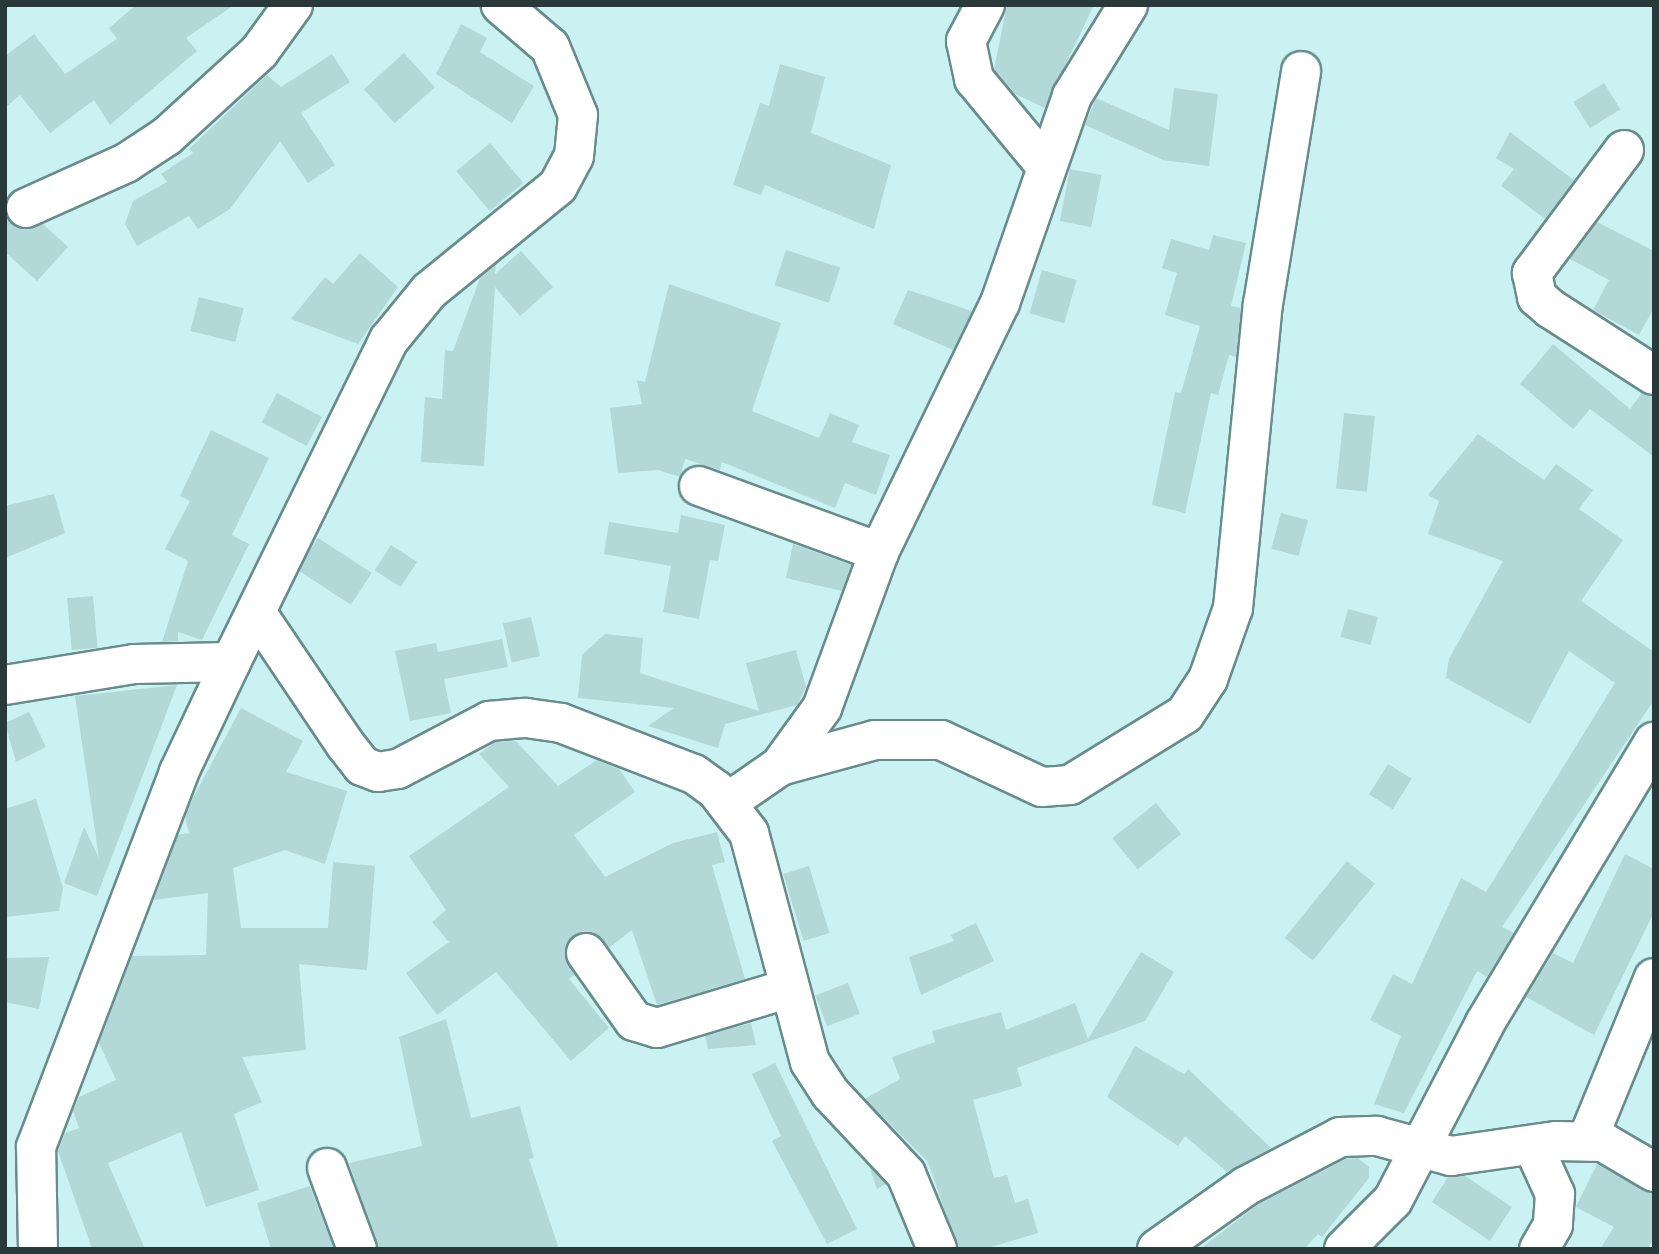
<!DOCTYPE html>
<html>
<head>
<meta charset="utf-8">
<style>
  body { margin:0 }
  #map { position:relative; width:1659px; height:1254px; overflow:hidden; background:#cbf2f2; font-family:"PT Sans",sans-serif }
  div>[style] { position:absolute }
  .building>* { inset:0; background:#b2d8d8; transform-origin:0 0 }
  .roads { filter:drop-shadow(2px 0 #688c8c) drop-shadow(-2px 0 #688c8c) drop-shadow(0 2px #688c8c) drop-shadow(0 -2px #688c8c) }
  .minor>* { height:38px; margin:-19px; padding:0 19px; transform-origin:19px; border-radius:19px; background:#fff }
  span { translate:-50% -50%; white-space:nowrap; text-align:center; line-height:1.15; -webkit-text-stroke:7px #dffefd; paint-order:stroke }
  .frame { position:absolute; inset:0; border:7px solid #293939; pointer-events:none }
</style>
</head>
<body>
<div id="map">
  <div class="building">
    <div style="clip-path:polygon(136px 5px,234px 5px,186px 38px,197px 51px,110px 125px,94px 100px,50px 133px,20px 95px,5px 108px,5px 56px,34px 34px,65px 74px,117px 39px,109px 28px)"></div>
    <div style="clip-path:polygon(1007px 5px,1094px 5px,1045px 108px,1015px 94px,994px 69px)"></div>
    <div style="clip-path:polygon(461px 24px,487px 38px,480px 52px,534px 86px,512px 123px,436px 74px)"></div>
    <div style="left:404px;top:53px;width:46px;height:54px;rotate:48deg"></div>
    <div style="clip-path:polygon(332px 54px,350px 82px,301px 113px,335px 165px,308px 183px,280px 141px,230px 209px,198px 229px,189px 216px,137px 246px,125px 224px,133px 201px,167px 182px,161px 174px,193px 153px,189px 149px,267px 75px,281px 87px)"></div>
    <div style="clip-path:polygon(780px 64px,825px 77px,811px 133px,891px 165px,874px 229px,765px 185px,761px 195px,733px 185px,760px 103px,769px 106px)"></div>
    <div style="left:1604px;top:83px;width:31px;height:36px;rotate:58deg"></div>
    <div style="clip-path:polygon(1174px 88px,1218px 94px,1209px 166px,1163px 160px,1085px 125px,1096px 98px,1169px 130px)"></div>
    <div style="clip-path:polygon(1510px 132px,1574px 180px,1545px 219px,1501px 186px,1514px 169px,1496px 158px)"></div>
    <div style="left:490px;top:143px;width:52px;height:44px;rotate:50deg"></div>
    <div style="left:1070px;top:169px;width:32px;height:53px;rotate:11deg"></div>
    <div style="clip-path:polygon(5px 213px,23px 230px,43px 224px,68px 247px,37px 281px,5px 252px)"></div>
    <div style="clip-path:polygon(1597px 222px,1654px 251px,1654px 308px,1639px 335px,1593px 310px,1609px 280px,1570px 259px)"></div>
    <div style="clip-path:polygon(1213px 235px,1246px 243px,1231px 306px,1241px 308px,1236px 357px,1229px 355px,1218px 395px,1211px 393px,1185px 513px,1152px 505px,1175px 392px,1181px 393px,1200px 326px,1165px 315px,1177px 273px,1162px 268px,1171px 239px,1209px 250px)"></div>
    <div style="left:786px;top:250px;width:57px;height:37px;rotate:18deg"></div>
    <div style="clip-path:polygon(521px 251px,553px 287px,520px 316px,495px 287px,484px 466px,421px 462px,425px 397px,442px 399px,445px 350px,453px 351px,480px 278px,496px 265px,495px 274px)"></div>
    <div style="clip-path:polygon(360px 253px,398px 287px,358px 344px,291px 319px,325px 277px,333px 284px)"></div>
    <div style="left:1042px;top:270px;width:36px;height:45px;rotate:16deg"></div>
    <div style="clip-path:polygon(669px 284px,781px 323px,752px 411px,819px 438px,830px 413px,859px 425px,852px 442px,890px 455px,876px 495px,845px 483px,835px 508px,722px 462px,720px 470px,685px 459px,680px 477px,658px 470px,618px 473px,610px 408px,642px 404px,637px 380px,645px 382px)"></div>
    <div style="clip-path:polygon(908px 290px,972px 311px,953px 350px,893px 324px)"></div>
    <div style="left:199px;top:297px;width:46px;height:35px;rotate:14deg"></div>
    <div style="clip-path:polygon(1553px 344px,1630px 409px,1642px 393px,1654px 397px,1654px 457px,1590px 409px,1573px 429px,1520px 384px)"></div>
    <div style="left:277px;top:393px;width:51px;height:33px;rotate:28deg"></div>
    <div style="left:1344px;top:413px;width:31px;height:76px;rotate:6deg"></div>
    <div style="clip-path:polygon(211px 430px,269px 458px,232px 535px,249px 544px,202px 640px,178px 632px,178px 641px,162px 642px,188px 561px,165px 549px,190px 501px,180px 496px)"></div>
    <div style="clip-path:polygon(1478px 434px,1544px 480px,1556px 464px,1593px 490px,1579px 509px,1623px 540px,1581px 601px,1654px 652px,1654px 700px,1502px 927px,1514px 933px,1487px 977px,1477px 971px,1404px 1113px,1374px 1104px,1401px 1036px,1370px 1020px,1393px 974px,1412px 984px,1461px 878px,1486px 892px,1615px 683px,1569px 651px,1530px 724px,1446px 678px,1449px 659px,1503px 561px,1428px 534px,1439px 501px,1428px 495px)"></div>
    <div style="clip-path:polygon(54px 494px,65px 533px,5px 558px,5px 506px)"></div>
    <div style="left:1281px;top:513px;width:28px;height:37px;rotate:15deg"></div>
    <div style="clip-path:polygon(681px 515px,725px 525px,718px 561px,710px 560px,699px 619px,663px 612px,671px 566px,604px 554px,609px 522px,678px 533px)"></div>
    <div style="left:318px;top:538px;width:64px;height:38px;rotate:33deg"></div>
    <div style="clip-path:polygon(793px 544px,851px 565px,842px 591px,786px 578px)"></div>
    <div style="left:391px;top:545px;width:31px;height:30px;rotate:33deg"></div>
    <div style="left:93px;top:596px;width:52px;height:26px;rotate:85deg"></div>
    <div style="left:1348px;top:609px;width:31px;height:29px;rotate:15deg"></div>
    <div style="left:531px;top:617px;width:40px;height:29px;rotate:77deg"></div>
    <div style="clip-path:polygon(605px 634px,643px 638px,640px 673px,759px 711px,746px 663px,796px 650px,806px 687px,797px 705px,725px 724px,718px 748px,648px 726px,674px 708px,578px 698px,582px 655px)"></div>
    <div style="clip-path:polygon(502px 639px,508px 667px,444px 679px,451px 713px,410px 721px,395px 651px,436px 643px,438px 652px)"></div>
    <div style="clip-path:polygon(177px 685px,97px 896px,64px 883px,84px 827px,99px 858px,75px 696px)"></div>
    <div style="clip-path:polygon(241px 708px,303px 741px,286px 772px,347px 791px,325px 864px,285px 850px,233px 868px,241px 928px,328px 928px,333px 862px,375px 866px,367px 970px,299px 964px,306px 1050px,242px 1057px,262px 1102px,234px 1114px,259px 1190px,206px 1207px,181px 1132px,108px 1163px,145px 1249px,92px 1249px,58px 1151px,65px 1133px,79px 1128px,73px 1111px,79px 1097px,116px 1080px,99px 1043px,132px 956px,206px 955px,208px 893px,154px 900px,178px 835px,189px 833px,185px 817px,193px 798px)"></div>
    <div style="clip-path:polygon(29px 712px,46px 747px,16px 762px,5px 723px)"></div>
    <div style="clip-path:polygon(516px 741px,558px 786px,597px 760px,619px 769px,635px 792px,574px 835px,605px 877px,673px 843px,717px 832px,725px 862px,712px 865px,745px 979px,657px 1005px,632px 930px,609px 948px,583px 931px,566px 944px,574px 975px,569px 979px,609px 1028px,571px 1061px,496px 972px,437px 1015px,406px 973px,449px 942px,432px 922px,446px 910px,409px 856px,509px 787px,479px 754px,495px 742px)"></div>
    <div style="left:1388px;top:764px;width:28px;height:36px;rotate:32deg"></div>
    <div style="clip-path:polygon(36px 799px,63px 888px,59px 911px,5px 917px,5px 809px)"></div>
    <div style="left:1156px;top:803px;width:40px;height:56px;rotate:51deg"></div>
    <div style="clip-path:polygon(1625px 854px,1654px 869px,1654px 912px,1594px 1035px,1526px 997px,1553px 953px,1573px 963px)"></div>
    <div style="left:1347px;top:861px;width:36px;height:99px;rotate:39deg"></div>
    <div style="left:809px;top:866px;width:70px;height:27px;rotate:73deg"></div>
    <div style="clip-path:polygon(976px 923px,994px 961px,921px 995px,909px 957px,954px 941px,951px 935px)"></div>
    <div style="clip-path:polygon(1141px 952px,1174px 972px,1145px 1021px,1017px 1068px,1022px 1086px,973px 1100px,994px 1178px,1007px 1175px,1015px 1203px,1028px 1199px,1038px 1233px,984px 1249px,958px 1249px,928px 1162px,865px 1099px,900px 1079px,892px 1057px,935px 1042px,932px 1031px,1001px 1012px,1006px 1030px,1075px 1003px,1088px 1039px)"></div>
    <div style="clip-path:polygon(49px 957px,39px 1009px,5px 1002px,5px 958px)"></div>
    <div style="left:848px;top:983px;width:33px;height:35px;rotate:69deg"></div>
    <div style="clip-path:polygon(446px 1019px,471px 1118px,520px 1106px,534px 1158px,529px 1159px,559px 1249px,378px 1249px,349px 1163px,422px 1146px,399px 1037px)"></div>
    <div style="clip-path:polygon(751px 1023px,756px 1045px,708px 1049px,705px 1036px)"></div>
    <div style="clip-path:polygon(1135px 1046px,1184px 1074px,1188px 1069px,1271px 1148px,1227px 1172px,1185px 1136px,1178px 1146px,1107px 1097px)"></div>
    <div style="clip-path:polygon(775px 1063px,857px 1229px,827px 1244px,772px 1141px,781px 1136px,752px 1074px)"></div>
    <div style="clip-path:polygon(1358px 1158px,1369px 1167px,1369px 1178px,1322px 1237px,1318px 1234px,1304px 1249px,1200px 1249px,1257px 1205px,1346px 1159px)"></div>
    <div style="clip-path:polygon(1597px 1164px,1654px 1194px,1654px 1238px,1647px 1249px,1600px 1249px,1614px 1227px,1576px 1207px)"></div>
    <div style="clip-path:polygon(869px 1166px,886px 1184px,877px 1189px)"></div>
    <div style="clip-path:polygon(1465px 1176px,1512px 1207px,1490px 1241px,1432px 1202px,1448px 1177px)"></div>
    <div style="clip-path:polygon(310px 1186px,334px 1249px,271px 1249px,257px 1203px)"></div>
  </div>
  <div class="roads">
    <div class="minor">
      <div style="left:985px;top:5px;width:41px;rotate:117.8deg"></div>
      <div style="left:966px;top:41px;width:39px;rotate:78deg"></div>
      <div style="left:974px;top:79px;width:113px;rotate:50.4deg"></div>
      <div style="left:1624px;top:150px;width:154px;rotate:126.8deg"></div>
      <div style="left:1532px;top:273px;width:25px;rotate:78deg"></div>
      <div style="left:1537px;top:297px;width:18px;rotate:41deg"></div>
      <div style="left:1551px;top:309px;width:122px;rotate:32.7deg"></div>
      <div style="left:26px;top:208px;width:110px;rotate:-24.2deg"></div>
      <div style="left:126px;top:163px;width:49px;rotate:-33.4deg"></div>
      <div style="left:167px;top:136px;width:125px;rotate:-42.4deg"></div>
      <div style="left:259px;top:52px;width:58px;rotate:-54.1deg"></div>
      <div style="left:699px;top:486px;width:192px;rotate:20.1deg"></div>
      <div style="left:258px;top:615px;width:156px;rotate:56deg"></div>
      <div style="left:345px;top:744px;width:28px;rotate:52deg"></div>
      <div style="left:362px;top:766px;width:17px;rotate:21deg"></div>
      <div style="left:378px;top:772px;width:20px;rotate:-9deg"></div>
      <div style="left:398px;top:769px;width:103px;rotate:-27.8deg"></div>
      <div style="left:489px;top:721px;width:37px;rotate:-5deg"></div>
      <div style="left:526px;top:718px;width:35px;rotate:8deg"></div>
      <div style="left:561px;top:723px;width:142px;rotate:21deg"></div>
      <div style="left:694px;top:774px;width:27px;rotate:36deg"></div>
      <div style="left:716px;top:790px;width:54px;rotate:52.5deg"></div>
      <div style="left:749px;top:833px;width:237px;rotate:75.1deg"></div>
      <div style="left:810px;top:1062px;width:38px;rotate:57deg"></div>
      <div style="left:831px;top:1094px;width:110px;rotate:46.8deg"></div>
      <div style="left:906px;top:1174px;width:81px;rotate:67.5deg"></div>
      <div style="left:5px;top:685px;width:131px;rotate:-9.2deg"></div>
      <div style="left:134px;top:664px;width:97px;rotate:-1.2deg"></div>
      <div style="left:780px;top:766px;width:98px;rotate:-15.3deg"></div>
      <div style="left:875px;top:740px;width:66px"></div>
      <div style="left:941px;top:740px;width:111px;rotate:25deg"></div>
      <div style="left:1042px;top:787px;width:28px;rotate:-4deg"></div>
      <div style="left:1070px;top:785px;width:135px;rotate:-31.7deg"></div>
      <div style="left:1185px;top:714px;width:42px;rotate:-56.7deg"></div>
      <div style="left:1208px;top:679px;width:75px;rotate:-70.6deg"></div>
      <div style="left:1233px;top:608px;width:305px;rotate:-84.4deg"></div>
      <div style="left:1263px;top:304px;width:236px;rotate:-80.7deg"></div>
      <div style="left:728px;top:802px;width:63px;rotate:-34.7deg"></div>
      <div style="left:780px;top:766px;width:72px;rotate:-54.1deg"></div>
      <div style="left:822px;top:708px;width:166px;rotate:-69.9deg"></div>
      <div style="left:879px;top:552px;width:277px;rotate:-64.1deg"></div>
      <div style="left:1000px;top:303px;width:219px;rotate:-70.8deg"></div>
      <div style="left:1072px;top:96px;width:107px;rotate:-58.4deg"></div>
      <div style="left:586px;top:953px;width:83px;rotate:54.8deg"></div>
      <div style="left:634px;top:1021px;width:24px;rotate:17deg"></div>
      <div style="left:657px;top:1028px;width:136px;rotate:-16.7deg"></div>
      <div style="left:1587px;top:1141px;width:176px;rotate:-67.7deg"></div>
      <div style="left:1534px;top:1148px;width:51px;rotate:65.5deg"></div>
      <div style="left:1555px;top:1194px;width:31px;rotate:94deg"></div>
      <div style="left:1553px;top:1225px;width:28px;rotate:120deg"></div>
      <div style="left:327px;top:1168px;width:86px;rotate:69.7deg"></div>
      <div style="left:38px;top:1249px;width:102px;rotate:-91.1deg"></div>
      <div style="left:36px;top:1147px;width:401px;rotate:-69.1deg"></div>
      <div style="left:179px;top:772px;width:122px;rotate:-64.7deg"></div>
      <div style="left:231px;top:662px;width:359px;rotate:-63.9deg"></div>
      <div style="left:389px;top:340px;width:63px;rotate:-50.8deg"></div>
      <div style="left:429px;top:291px;width:166px;rotate:-39.1deg"></div>
      <div style="left:558px;top:186px;width:34px;rotate:-62deg"></div>
      <div style="left:574px;top:156px;width:41px;rotate:-84.4deg"></div>
      <div style="left:578px;top:115px;width:74px;rotate:-112.4deg"></div>
      <div style="left:550px;top:47px;width:65px;rotate:-139.4deg"></div>
      <div style="left:1157px;top:1249px;width:109px;rotate:-35.3deg"></div>
      <div style="left:1246px;top:1186px;width:106px;rotate:-27.5deg"></div>
      <div style="left:1340px;top:1137px;width:37px;rotate:-2deg"></div>
      <div style="left:1377px;top:1136px;width:77px;rotate:15.1deg"></div>
      <div style="left:1451px;top:1156px;width:107px;rotate:-8.1deg"></div>
      <div style="left:1557px;top:1141px;width:46px;rotate:1.2deg"></div>
      <div style="left:1603px;top:1142px;width:59px;rotate:30.5deg"></div>
      <div style="left:1344px;top:1249px;width:69px;rotate:-45deg"></div>
      <div style="left:1393px;top:1200px;width:199px;rotate:-62.5deg"></div>
      <div style="left:1485px;top:1023px;width:328px;rotate:-59deg"></div>
    </div>
  </div>
  <div class="frame"></div>
</div>
</body>
</html>
